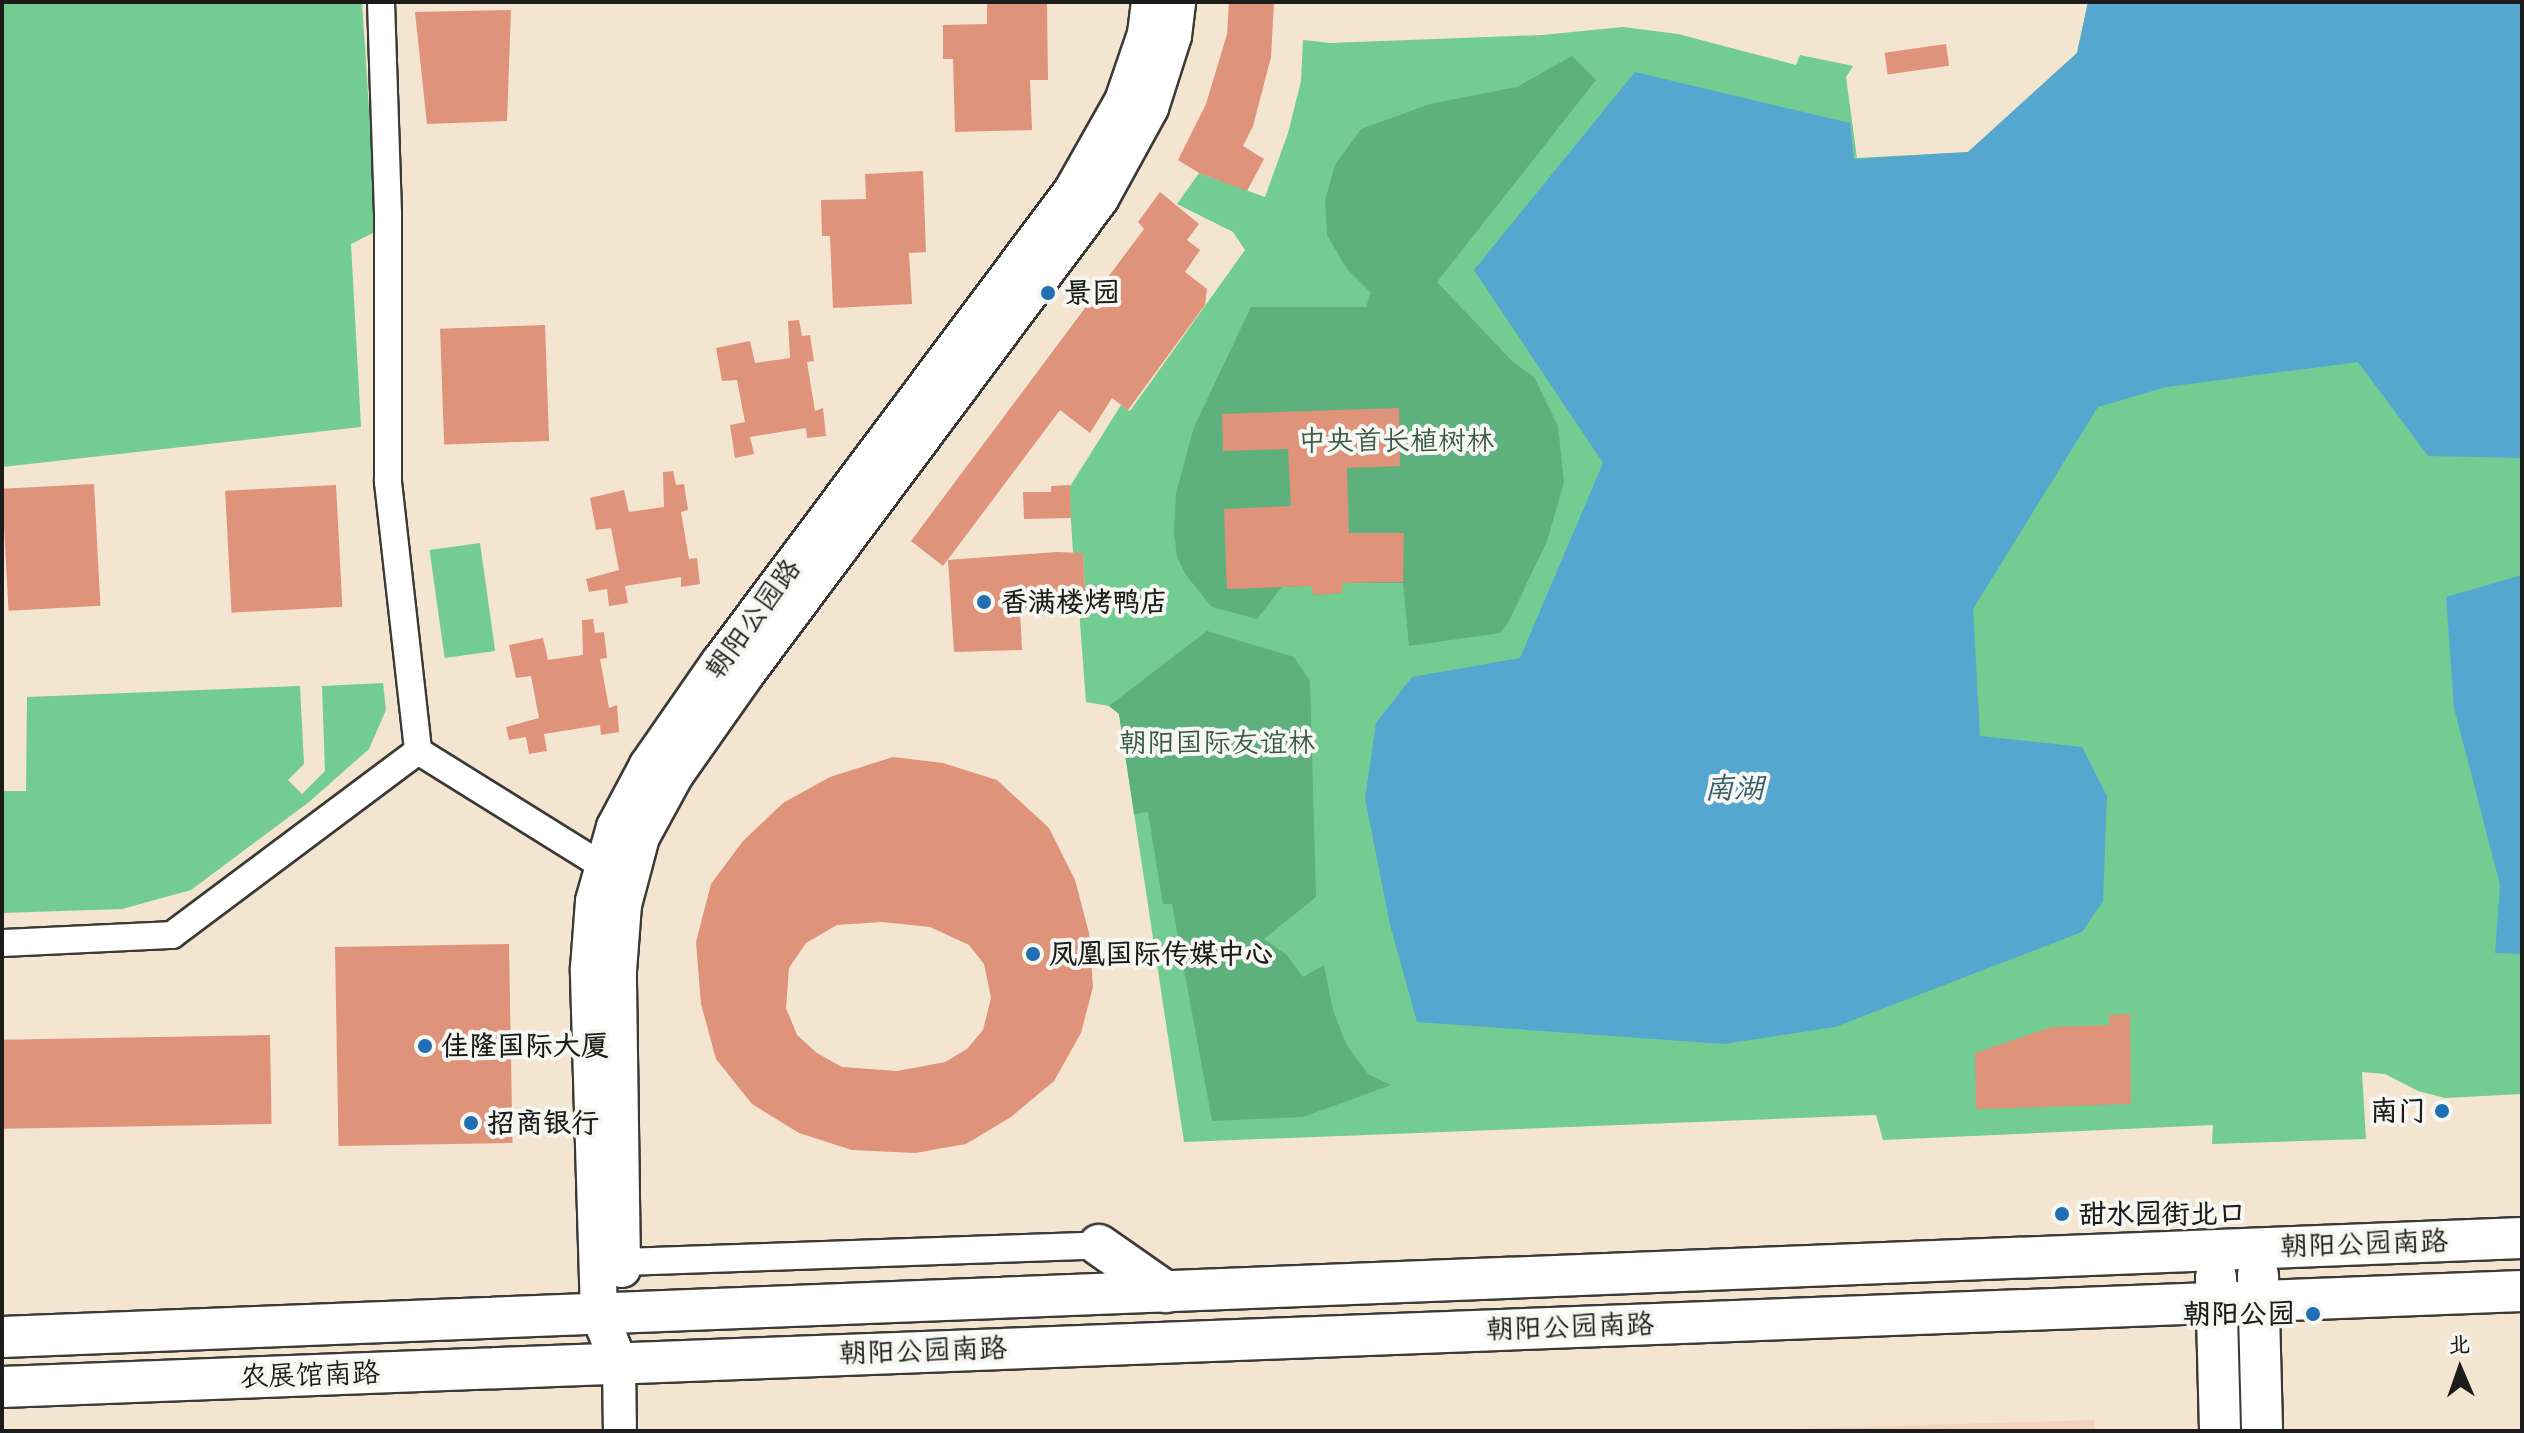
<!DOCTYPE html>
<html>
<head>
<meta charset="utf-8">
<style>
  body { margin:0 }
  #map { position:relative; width:2524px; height:1433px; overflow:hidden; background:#f4e5d0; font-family:Sriracha,"LXGW WenKai TC",sans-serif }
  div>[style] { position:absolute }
  .built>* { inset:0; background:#f4d3c1 }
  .green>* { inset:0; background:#73cc92; transform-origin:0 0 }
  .forest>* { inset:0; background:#5eb07c }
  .water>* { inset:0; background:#56a7d0 }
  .building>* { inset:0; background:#de937a; transform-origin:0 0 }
  .roads { filter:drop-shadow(2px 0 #3c3a37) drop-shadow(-2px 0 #3c3a37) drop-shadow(0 2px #3c3a37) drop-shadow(0 -2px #3c3a37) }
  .minor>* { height:26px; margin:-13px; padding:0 13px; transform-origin:13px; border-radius:13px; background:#fff }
  .tertiary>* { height:32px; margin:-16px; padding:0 16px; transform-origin:16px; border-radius:16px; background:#fff }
  .secondary>* { height:36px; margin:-18px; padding:0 18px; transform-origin:18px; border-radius:18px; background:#fff }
  .primary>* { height:40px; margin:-20px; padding:0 20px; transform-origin:20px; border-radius:20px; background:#fff }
  .dots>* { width:22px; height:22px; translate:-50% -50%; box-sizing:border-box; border:4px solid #f6f6f2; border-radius:50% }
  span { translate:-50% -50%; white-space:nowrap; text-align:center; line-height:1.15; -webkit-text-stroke:8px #f6f6f2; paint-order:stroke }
  .poi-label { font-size:28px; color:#1c1c1c; font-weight:700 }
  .left { translate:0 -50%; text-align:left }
  .right { translate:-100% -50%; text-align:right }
  .park-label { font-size:28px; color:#3a5a45 }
  .street-label { font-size:28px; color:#1c1c1c }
  .water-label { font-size:30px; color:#365b6d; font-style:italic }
  .frame { position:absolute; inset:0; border:4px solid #1c1c1c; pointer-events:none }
  .north { position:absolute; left:2420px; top:1329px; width:80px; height:80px; -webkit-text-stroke:6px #f6f6f2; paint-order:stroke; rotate:358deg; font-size:22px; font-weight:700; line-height:32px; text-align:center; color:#1c1c1c }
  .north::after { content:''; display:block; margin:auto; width:28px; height:36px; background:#1c1c1c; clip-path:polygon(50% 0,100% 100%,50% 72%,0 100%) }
</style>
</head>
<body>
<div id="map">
  <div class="built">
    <div style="clip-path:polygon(2095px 1420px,2094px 1431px,1793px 1431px,1793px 1429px)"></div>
  </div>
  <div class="green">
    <div style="clip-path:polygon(2px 2px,362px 2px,377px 231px,351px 244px,361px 427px,2px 467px)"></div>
    <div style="clip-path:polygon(2088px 2px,2522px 2px,2522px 1094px,2445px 1098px,2418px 1091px,2385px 1074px,2362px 1072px,2366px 1139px,2212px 1144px,2213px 1125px,1883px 1140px,1876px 1115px,1184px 1142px,1119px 714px,1109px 706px,1086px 702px,1079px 609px,1086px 609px,1083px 554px,1073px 553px,1069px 488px,1121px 405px,1130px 411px,1245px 250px,1233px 232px,1177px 204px,1199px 173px,1265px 197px,1288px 133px,1301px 81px,1303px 40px,1330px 43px,1542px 35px,1623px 27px,1678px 34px,1796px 65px,1800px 55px,1853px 66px,1846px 77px,1857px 158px,1968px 152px,2077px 53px)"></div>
    <div style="left:480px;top:543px;width:109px;height:51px;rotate:82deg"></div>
    <div style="clip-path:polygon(383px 683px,386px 710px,369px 749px,309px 802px,191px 890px,122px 909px,2px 913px,2px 791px,26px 791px,27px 697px,300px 686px,304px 764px,288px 780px,302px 794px,325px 771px,322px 686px)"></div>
  </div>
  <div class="forest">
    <div style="clip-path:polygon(1572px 56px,1596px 80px,1437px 282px,1514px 363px,1534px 377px,1558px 426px,1564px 483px,1547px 541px,1508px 623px,1500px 633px,1409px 646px,1403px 583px,1348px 583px,1341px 572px,1342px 593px,1313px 595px,1312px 575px,1305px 576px,1305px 586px,1282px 587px,1257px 619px,1212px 607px,1186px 575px,1177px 557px,1174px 531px,1176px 493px,1194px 427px,1251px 307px,1366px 307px,1371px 293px,1347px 269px,1327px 235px,1325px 201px,1335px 165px,1361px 129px,1430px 104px,1517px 87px)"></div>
    <div style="clip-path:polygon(1207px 631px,1294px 657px,1310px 681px,1316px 897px,1264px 939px,1287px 955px,1303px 977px,1324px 965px,1333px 1010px,1346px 1044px,1368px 1074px,1391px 1085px,1303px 1117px,1212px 1121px,1172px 904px,1163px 904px,1148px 812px,1134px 814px,1119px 714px,1109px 706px)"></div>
  </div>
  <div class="water">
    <div style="clip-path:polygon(2088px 2px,2522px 2px,2522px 458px,2428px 456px,2358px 362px,2166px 387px,2098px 407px,1973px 609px,1980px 736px,2082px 747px,2107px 796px,2103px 901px,2082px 932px,1835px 1027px,1724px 1044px,1417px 1022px,1390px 925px,1365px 798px,1376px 723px,1412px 677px,1520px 658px,1603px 463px,1474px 270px,1635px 72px,1850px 123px,1854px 159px,1968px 152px,2077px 53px)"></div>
    <div style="clip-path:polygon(2522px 575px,2522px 954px,2495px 953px,2500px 885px,2454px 708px,2446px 597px)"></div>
  </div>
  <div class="building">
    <div style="clip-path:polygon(987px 2px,1047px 2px,1048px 80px,1030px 80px,1032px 130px,955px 132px,953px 59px,943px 59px,943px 25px,987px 24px)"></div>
    <div style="clip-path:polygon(1229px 2px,1274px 2px,1271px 57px,1253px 126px,1243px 146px,1264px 159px,1247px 191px,1199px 173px,1178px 160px,1206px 104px,1227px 34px)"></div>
    <div style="clip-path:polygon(511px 10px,507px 121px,427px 124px,415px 12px)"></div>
    <div style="left:1946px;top:44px;width:22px;height:62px;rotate:82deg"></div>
    <div style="clip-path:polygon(923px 171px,926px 252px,909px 253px,912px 304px,833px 308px,830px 236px,822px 236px,821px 200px,866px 199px,865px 174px)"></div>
    <div style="clip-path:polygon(1160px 192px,1199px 224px,1187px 240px,1200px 250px,1185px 272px,1207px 289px,1205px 305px,1128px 410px,1112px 398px,1090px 433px,1060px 410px,943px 566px,911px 541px,1144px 229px,1138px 222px)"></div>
    <div style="clip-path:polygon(799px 320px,802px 336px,810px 335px,814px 361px,807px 362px,815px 411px,823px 408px,826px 436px,807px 438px,806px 428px,750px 437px,754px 454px,735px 458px,730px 425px,745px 422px,737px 380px,722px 381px,716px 348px,750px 341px,755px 363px,790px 358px,788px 321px)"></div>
    <div style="left:545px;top:325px;width:116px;height:105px;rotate:88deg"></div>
    <div style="clip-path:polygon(1399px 408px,1400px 466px,1347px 468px,1349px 533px,1404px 533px,1403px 582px,1342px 583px,1342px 593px,1313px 595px,1312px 586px,1227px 589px,1224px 509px,1291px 506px,1288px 449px,1223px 451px,1222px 414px)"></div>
    <div style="clip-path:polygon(673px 471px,676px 485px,684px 484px,688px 510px,681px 512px,689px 559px,697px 558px,700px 584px,681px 587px,681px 577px,625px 586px,628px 603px,609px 606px,607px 589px,589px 592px,586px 579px,619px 570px,611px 528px,596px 530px,590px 498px,624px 490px,629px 512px,664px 507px,663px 472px)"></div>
    <div style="left:94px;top:484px;width:122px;height:92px;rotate:87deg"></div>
    <div style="left:336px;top:485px;width:122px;height:111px;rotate:87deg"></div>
    <div style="clip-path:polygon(1070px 485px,1071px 518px,1024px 519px,1023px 492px,1051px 492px,1051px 486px)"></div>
    <div style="clip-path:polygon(1057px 552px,1083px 553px,1086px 609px,1020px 611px,1022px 650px,954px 652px,948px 560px)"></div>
    <div style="clip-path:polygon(593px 619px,595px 633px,604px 632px,607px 658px,600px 659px,609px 708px,617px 705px,619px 732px,601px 735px,600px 725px,544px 734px,547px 751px,529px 754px,526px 737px,509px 740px,506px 727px,539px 718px,531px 676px,516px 678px,509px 645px,543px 638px,548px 660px,583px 655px,582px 620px)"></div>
    <div style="clip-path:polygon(evenodd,893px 757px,943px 763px,997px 780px,1049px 828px,1075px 880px,1089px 933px,1093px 987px,1081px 1033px,1054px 1081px,1011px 1117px,966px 1144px,915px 1153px,852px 1150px,799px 1133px,752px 1104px,716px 1059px,701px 1004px,696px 942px,711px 884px,743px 841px,783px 803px,830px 777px,893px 757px,882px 922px,930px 927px,969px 945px,984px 964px,991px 998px,983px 1030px,967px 1049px,945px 1062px,897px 1071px,842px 1067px,817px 1053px,797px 1035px,786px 1008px,789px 968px,806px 943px,837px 925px,882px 922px)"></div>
    <div style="left:509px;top:944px;width:199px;height:174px;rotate:89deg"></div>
    <div style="clip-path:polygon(2130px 1014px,2131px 1104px,1976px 1109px,1975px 1053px,2052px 1027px,2109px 1025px,2109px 1015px)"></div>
    <div style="left:270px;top:1035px;width:89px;height:268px;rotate:89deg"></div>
  </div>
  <div class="roads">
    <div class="minor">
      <div style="left:381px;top:2px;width:211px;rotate:88.1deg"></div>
      <div style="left:388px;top:213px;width:269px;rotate:90deg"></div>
      <div style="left:388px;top:482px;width:271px;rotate:83.6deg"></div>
      <div style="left:2px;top:943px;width:170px;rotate:-2.7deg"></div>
      <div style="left:172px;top:935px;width:307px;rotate:-36.8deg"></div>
      <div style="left:418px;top:751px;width:218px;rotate:31.9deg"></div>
      <div style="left:622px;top:1262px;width:477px;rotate:-2deg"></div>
    </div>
    <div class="tertiary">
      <div style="left:619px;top:1363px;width:68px;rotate:89.2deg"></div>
    </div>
    <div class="secondary">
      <div style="left:622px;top:1269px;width:298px;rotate:-90.8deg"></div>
      <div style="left:618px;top:971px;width:66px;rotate:-85.7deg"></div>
      <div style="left:623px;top:905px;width:70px;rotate:-75.2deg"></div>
      <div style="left:641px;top:837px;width:71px;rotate:-61.3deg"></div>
      <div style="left:675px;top:775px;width:123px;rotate:-54.9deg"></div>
      <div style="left:746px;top:674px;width:592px;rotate:-53.3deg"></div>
      <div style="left:1100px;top:199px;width:104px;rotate:-61.2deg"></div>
      <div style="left:1150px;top:108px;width:76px;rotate:-72.3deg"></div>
      <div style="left:1173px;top:36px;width:34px;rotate:-83deg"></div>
      <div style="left:619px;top:1363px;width:53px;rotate:-112.2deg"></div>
      <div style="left:599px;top:1314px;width:346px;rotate:-91.7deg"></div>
      <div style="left:589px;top:968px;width:67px;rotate:-85.7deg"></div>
      <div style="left:594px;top:901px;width:77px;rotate:-74.2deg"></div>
      <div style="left:615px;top:827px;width:70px;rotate:-62deg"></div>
      <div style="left:648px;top:765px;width:124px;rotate:-55.2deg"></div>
      <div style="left:719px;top:663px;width:589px;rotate:-53.21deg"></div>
      <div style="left:1072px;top:191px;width:103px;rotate:-60.5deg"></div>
      <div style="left:1123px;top:101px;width:71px;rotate:-71.1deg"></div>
      <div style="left:1146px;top:34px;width:32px;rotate:-83deg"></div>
    </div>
    <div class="primary">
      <div style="left:1099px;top:1245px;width:82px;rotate:35deg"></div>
      <div style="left:2258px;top:1275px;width:156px;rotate:88.5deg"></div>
      <div style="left:2216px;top:1277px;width:154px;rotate:88.5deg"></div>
      <div style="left:2px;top:1337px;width:2522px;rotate:-2.25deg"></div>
      <div style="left:2px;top:1387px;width:2522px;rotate:-2.18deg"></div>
    </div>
  </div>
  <div class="dots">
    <div style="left:1048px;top:293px;background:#1f6fb2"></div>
    <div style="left:984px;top:602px;background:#1f6fb2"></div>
    <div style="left:1033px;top:954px;background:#1f6fb2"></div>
    <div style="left:425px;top:1046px;background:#1f6fb2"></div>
    <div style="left:2442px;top:1111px;background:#1f6fb2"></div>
    <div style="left:471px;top:1123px;background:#1f6fb2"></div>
    <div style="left:2062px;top:1214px;background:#1f6fb2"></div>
    <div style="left:2313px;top:1314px;background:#1f6fb2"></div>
  </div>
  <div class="poi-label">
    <span class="left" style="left:1064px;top:293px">景园</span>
    <span class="left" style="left:1000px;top:602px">香满楼烤鸭店</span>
    <span class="left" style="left:1049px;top:954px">凤凰国际传媒中心</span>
    <span class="left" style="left:441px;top:1046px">佳隆国际大厦</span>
    <span class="right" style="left:2426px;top:1111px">南门</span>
    <span class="left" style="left:487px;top:1123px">招商银行</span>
    <span class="left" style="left:2078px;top:1214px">甜水园街北口</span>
    <span class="right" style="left:2295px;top:1314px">朝阳公园</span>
  </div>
  <div class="park-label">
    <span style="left:1396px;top:441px">中央首长植树林</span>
    <span style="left:1217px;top:743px">朝阳国际友谊林</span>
  </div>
  <div class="street-label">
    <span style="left:753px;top:619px;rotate:-54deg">朝阳公园路</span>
    <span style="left:2364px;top:1244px;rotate:-2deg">朝阳公园南路</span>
    <span style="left:1570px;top:1327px;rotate:-2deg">朝阳公园南路</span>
    <span style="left:923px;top:1351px;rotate:-2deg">朝阳公园南路</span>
    <span style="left:310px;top:1375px;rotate:-2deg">农展馆南路</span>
  </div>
  <div class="water-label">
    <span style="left:1734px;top:788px">南湖</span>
  </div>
  <div class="frame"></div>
  <div class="north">北</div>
</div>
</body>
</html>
